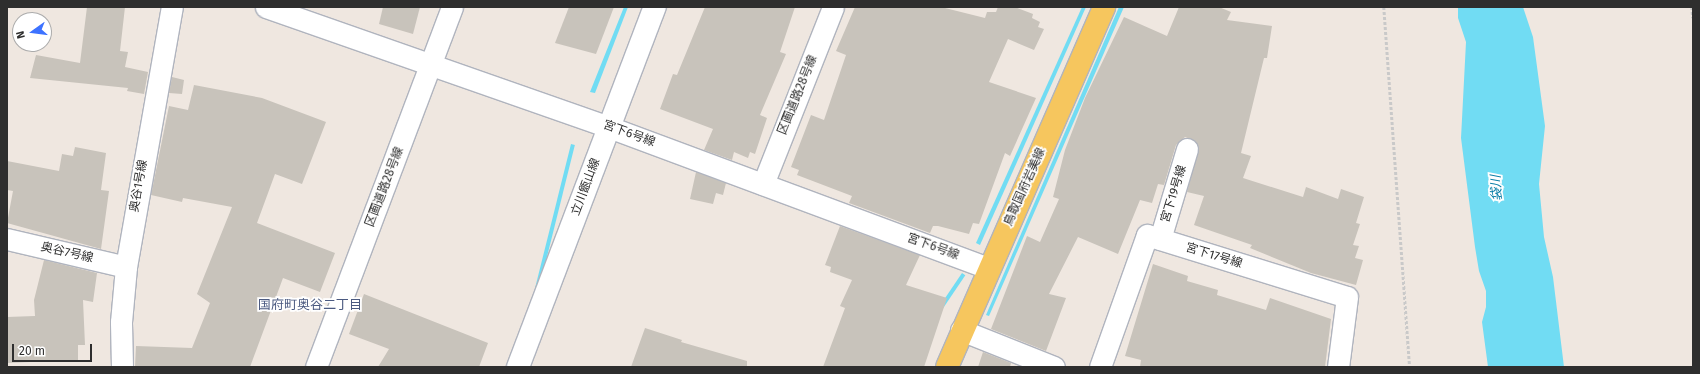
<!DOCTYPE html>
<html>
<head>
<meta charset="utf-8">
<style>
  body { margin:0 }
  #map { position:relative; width:1700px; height:374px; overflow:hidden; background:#efe7e0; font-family:"Fira Sans","Noto Sans JP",sans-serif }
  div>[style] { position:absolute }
  .water>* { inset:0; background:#71dcf3; transform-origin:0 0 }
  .building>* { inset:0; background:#c8c3bb }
  .path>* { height:2.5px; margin-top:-1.25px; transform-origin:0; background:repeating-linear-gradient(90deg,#c9c9c9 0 3px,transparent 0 5px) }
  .roads { filter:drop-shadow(1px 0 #b0b4be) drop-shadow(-1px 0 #b0b4be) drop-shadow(0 1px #b0b4be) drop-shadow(0 -1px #b0b4be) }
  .minor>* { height:21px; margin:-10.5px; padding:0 10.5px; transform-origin:10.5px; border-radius:10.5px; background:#fff }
  .tertiary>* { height:22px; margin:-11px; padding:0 11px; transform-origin:11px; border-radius:11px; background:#fff }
  .primary>* { height:22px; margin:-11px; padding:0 11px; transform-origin:11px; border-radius:11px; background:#f6c65e }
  span { translate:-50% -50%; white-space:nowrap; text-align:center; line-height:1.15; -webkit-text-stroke:3.5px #fff; paint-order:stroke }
  .street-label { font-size:12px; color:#2e2e2e }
  .water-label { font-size:13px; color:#097ea7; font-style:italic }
  .neighbourhood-label { font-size:13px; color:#4b5a81 }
  .frame { position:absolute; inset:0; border:8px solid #2e2e2e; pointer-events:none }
  .north { position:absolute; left:12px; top:12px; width:40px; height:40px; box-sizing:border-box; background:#fff; border:1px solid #ababab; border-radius:50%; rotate:256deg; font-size:11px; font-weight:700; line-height:16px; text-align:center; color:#2e2e2e }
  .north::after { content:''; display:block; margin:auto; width:14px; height:18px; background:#3d72ff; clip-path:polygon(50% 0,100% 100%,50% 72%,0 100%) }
  .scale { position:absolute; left:12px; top:344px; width:80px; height:18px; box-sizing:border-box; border:2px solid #2e2e2e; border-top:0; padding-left:5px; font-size:12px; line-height:14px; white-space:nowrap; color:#2e2e2e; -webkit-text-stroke:3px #fff; paint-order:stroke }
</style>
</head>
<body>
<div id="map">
  <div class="water">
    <div style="clip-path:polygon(624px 7px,628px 7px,595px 93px,590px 92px)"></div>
    <div style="clip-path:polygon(1082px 7px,1086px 7px,980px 245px,976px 243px)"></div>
    <div style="clip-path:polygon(1119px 7px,1124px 7px,989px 316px,986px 315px)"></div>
    <div style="clip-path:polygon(1458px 7px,1523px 7px,1533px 37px,1545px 126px,1539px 184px,1544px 237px,1553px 277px,1564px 367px,1488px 367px,1482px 322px,1486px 307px,1486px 291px,1479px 271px,1475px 247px,1461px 138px,1466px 42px,1458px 18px)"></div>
    <div style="left:571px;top:144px;width:4px;height:238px;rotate:14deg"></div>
    <div style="left:962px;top:273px;width:4px;height:101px;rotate:34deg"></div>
  </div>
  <div class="building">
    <div style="clip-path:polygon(87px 7px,125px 7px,120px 51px,128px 52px,125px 67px,148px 72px,144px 94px,127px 91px,128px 88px,30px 78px,36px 55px,80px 63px)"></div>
    <div style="clip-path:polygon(383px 7px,420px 7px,413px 34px,379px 24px)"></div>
    <div style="clip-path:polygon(569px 7px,614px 7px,596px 54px,555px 43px)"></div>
    <div style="clip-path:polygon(705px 7px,795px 7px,780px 52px,786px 54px,760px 115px,767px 118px,755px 154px,750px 152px,748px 158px,734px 152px,732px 160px,704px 150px,713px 129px,660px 109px,673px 74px,677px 75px)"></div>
    <div style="clip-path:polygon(855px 7px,941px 7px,985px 18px,987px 12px,996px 12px,998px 7px,1015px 7px,1033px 14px,1032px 18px,1040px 22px,1038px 27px,1044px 29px,1034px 50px,1008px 39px,989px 82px,1036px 98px,1010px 156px,1005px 153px,979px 224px,973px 223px,969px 234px,938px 226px,933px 226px,930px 233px,849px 203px,852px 196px,797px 175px,799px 170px,791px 167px,811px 115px,824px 120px,846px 55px,836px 51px)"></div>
    <div style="clip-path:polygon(1179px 7px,1219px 7px,1231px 12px,1227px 20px,1272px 26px,1267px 58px,1264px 58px,1241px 153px,1251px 156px,1243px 178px,1303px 197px,1306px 187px,1338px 199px,1341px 189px,1364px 197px,1356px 223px,1360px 224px,1353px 245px,1359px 246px,1355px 258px,1363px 260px,1356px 285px,1311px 273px,1250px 248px,1252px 245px,1194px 225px,1204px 196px,1187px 192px,1199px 147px,1195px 141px,1185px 137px,1176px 145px,1164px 185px,1158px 184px,1152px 203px,1140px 200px,1118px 254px,1078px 237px,1049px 294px,1066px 298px,1046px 351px,991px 329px,1027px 236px,1040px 242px,1059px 199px,1053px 197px,1065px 150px,1085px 98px,1124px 17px,1167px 36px)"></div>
    <div style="clip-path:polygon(172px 77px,184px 80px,182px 94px,169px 93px)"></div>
    <div style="clip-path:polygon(194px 85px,262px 98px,326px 122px,302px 184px,275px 174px,257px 223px,335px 253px,320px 292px,283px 278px,250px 367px,135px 367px,136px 346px,192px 348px,210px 303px,197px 294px,232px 207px,183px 198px,182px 202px,151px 195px,169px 106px,188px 110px)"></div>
    <div style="clip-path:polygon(75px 147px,106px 153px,101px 190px,109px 191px,101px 249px,7px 223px,13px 191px,7px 190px,7px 161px,59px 171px,62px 154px,73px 156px)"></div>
    <div style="clip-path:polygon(696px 172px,726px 183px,723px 195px,716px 193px,713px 204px,690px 199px)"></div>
    <div style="clip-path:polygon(840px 226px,920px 255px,906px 285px,947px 298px,924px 367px,823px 367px,845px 308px,840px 306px,852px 280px,830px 272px,831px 267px,825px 265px)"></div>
    <div style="clip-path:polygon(44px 260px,97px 273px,93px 302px,83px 300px,85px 345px,78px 345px,78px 360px,7px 363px,7px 317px,35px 316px,34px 300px)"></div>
    <div style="clip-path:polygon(1153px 264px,1188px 276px,1187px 281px,1218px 290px,1217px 295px,1266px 310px,1270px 298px,1331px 319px,1325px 367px,1140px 367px,1141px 360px,1125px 356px)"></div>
    <div style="clip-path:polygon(364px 294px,488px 343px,479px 367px,378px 367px,389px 349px,349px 334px)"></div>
    <div style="clip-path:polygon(645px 328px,682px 340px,681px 342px,747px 361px,747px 367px,631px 367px)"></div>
    <div style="clip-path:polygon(983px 352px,1011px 363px,1010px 367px,978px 367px)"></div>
  </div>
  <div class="path">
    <div style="left:1384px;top:7px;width:361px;rotate:85.9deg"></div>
    <div style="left:1692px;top:7px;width:11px;rotate:85deg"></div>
  </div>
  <div class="roads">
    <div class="minor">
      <div style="left:266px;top:7px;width:363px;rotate:19.3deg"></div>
      <div style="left:609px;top:127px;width:405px;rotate:20.4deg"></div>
      <div style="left:763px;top:184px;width:190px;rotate:-68.4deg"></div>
      <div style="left:7px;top:239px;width:122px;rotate:13.2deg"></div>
      <div style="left:1160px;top:239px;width:94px;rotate:-73.3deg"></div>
      <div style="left:961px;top:330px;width:100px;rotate:21.7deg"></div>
      <div style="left:122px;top:367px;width:45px;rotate:-91.3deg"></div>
      <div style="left:121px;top:322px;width:55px;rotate:-84.8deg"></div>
      <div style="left:126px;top:267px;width:264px;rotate:-80deg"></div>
      <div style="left:316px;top:367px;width:385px;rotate:-69.3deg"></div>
      <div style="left:1100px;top:367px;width:140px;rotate:-70.4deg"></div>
      <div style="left:1147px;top:235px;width:209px;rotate:17.2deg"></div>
      <div style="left:1347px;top:297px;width:71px;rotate:97.3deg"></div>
    </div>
    <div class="tertiary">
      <div style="left:518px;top:367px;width:385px;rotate:-69.2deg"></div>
    </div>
    <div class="primary">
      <div style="left:947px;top:367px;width:393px;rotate:-66.4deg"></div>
    </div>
  </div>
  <div class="street-label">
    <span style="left:798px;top:95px;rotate:-68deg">区画道路28号線</span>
    <span style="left:629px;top:134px;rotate:20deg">宮下6号線</span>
    <span style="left:139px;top:186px;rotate:-80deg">奥谷1号線</span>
    <span style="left:385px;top:187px;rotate:-69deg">区画道路28号線</span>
    <span style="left:586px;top:187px;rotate:-69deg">立川甑山線</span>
    <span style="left:1025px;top:187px;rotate:-66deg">鳥取国府岩美線</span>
    <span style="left:1174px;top:194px;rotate:-73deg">宮下19号線</span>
    <span style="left:933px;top:247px;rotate:20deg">宮下6号線</span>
    <span style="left:67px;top:253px;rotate:13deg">奥谷7号線</span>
    <span style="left:1214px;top:256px;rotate:17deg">宮下17号線</span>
  </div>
  <div class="water-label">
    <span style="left:1497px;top:188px;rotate:-93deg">袋川</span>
  </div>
  <div class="neighbourhood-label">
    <span style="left:310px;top:305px">国府町奥谷二丁目</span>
  </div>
  <div class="frame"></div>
  <div class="north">N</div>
  <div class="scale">20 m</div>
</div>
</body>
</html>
